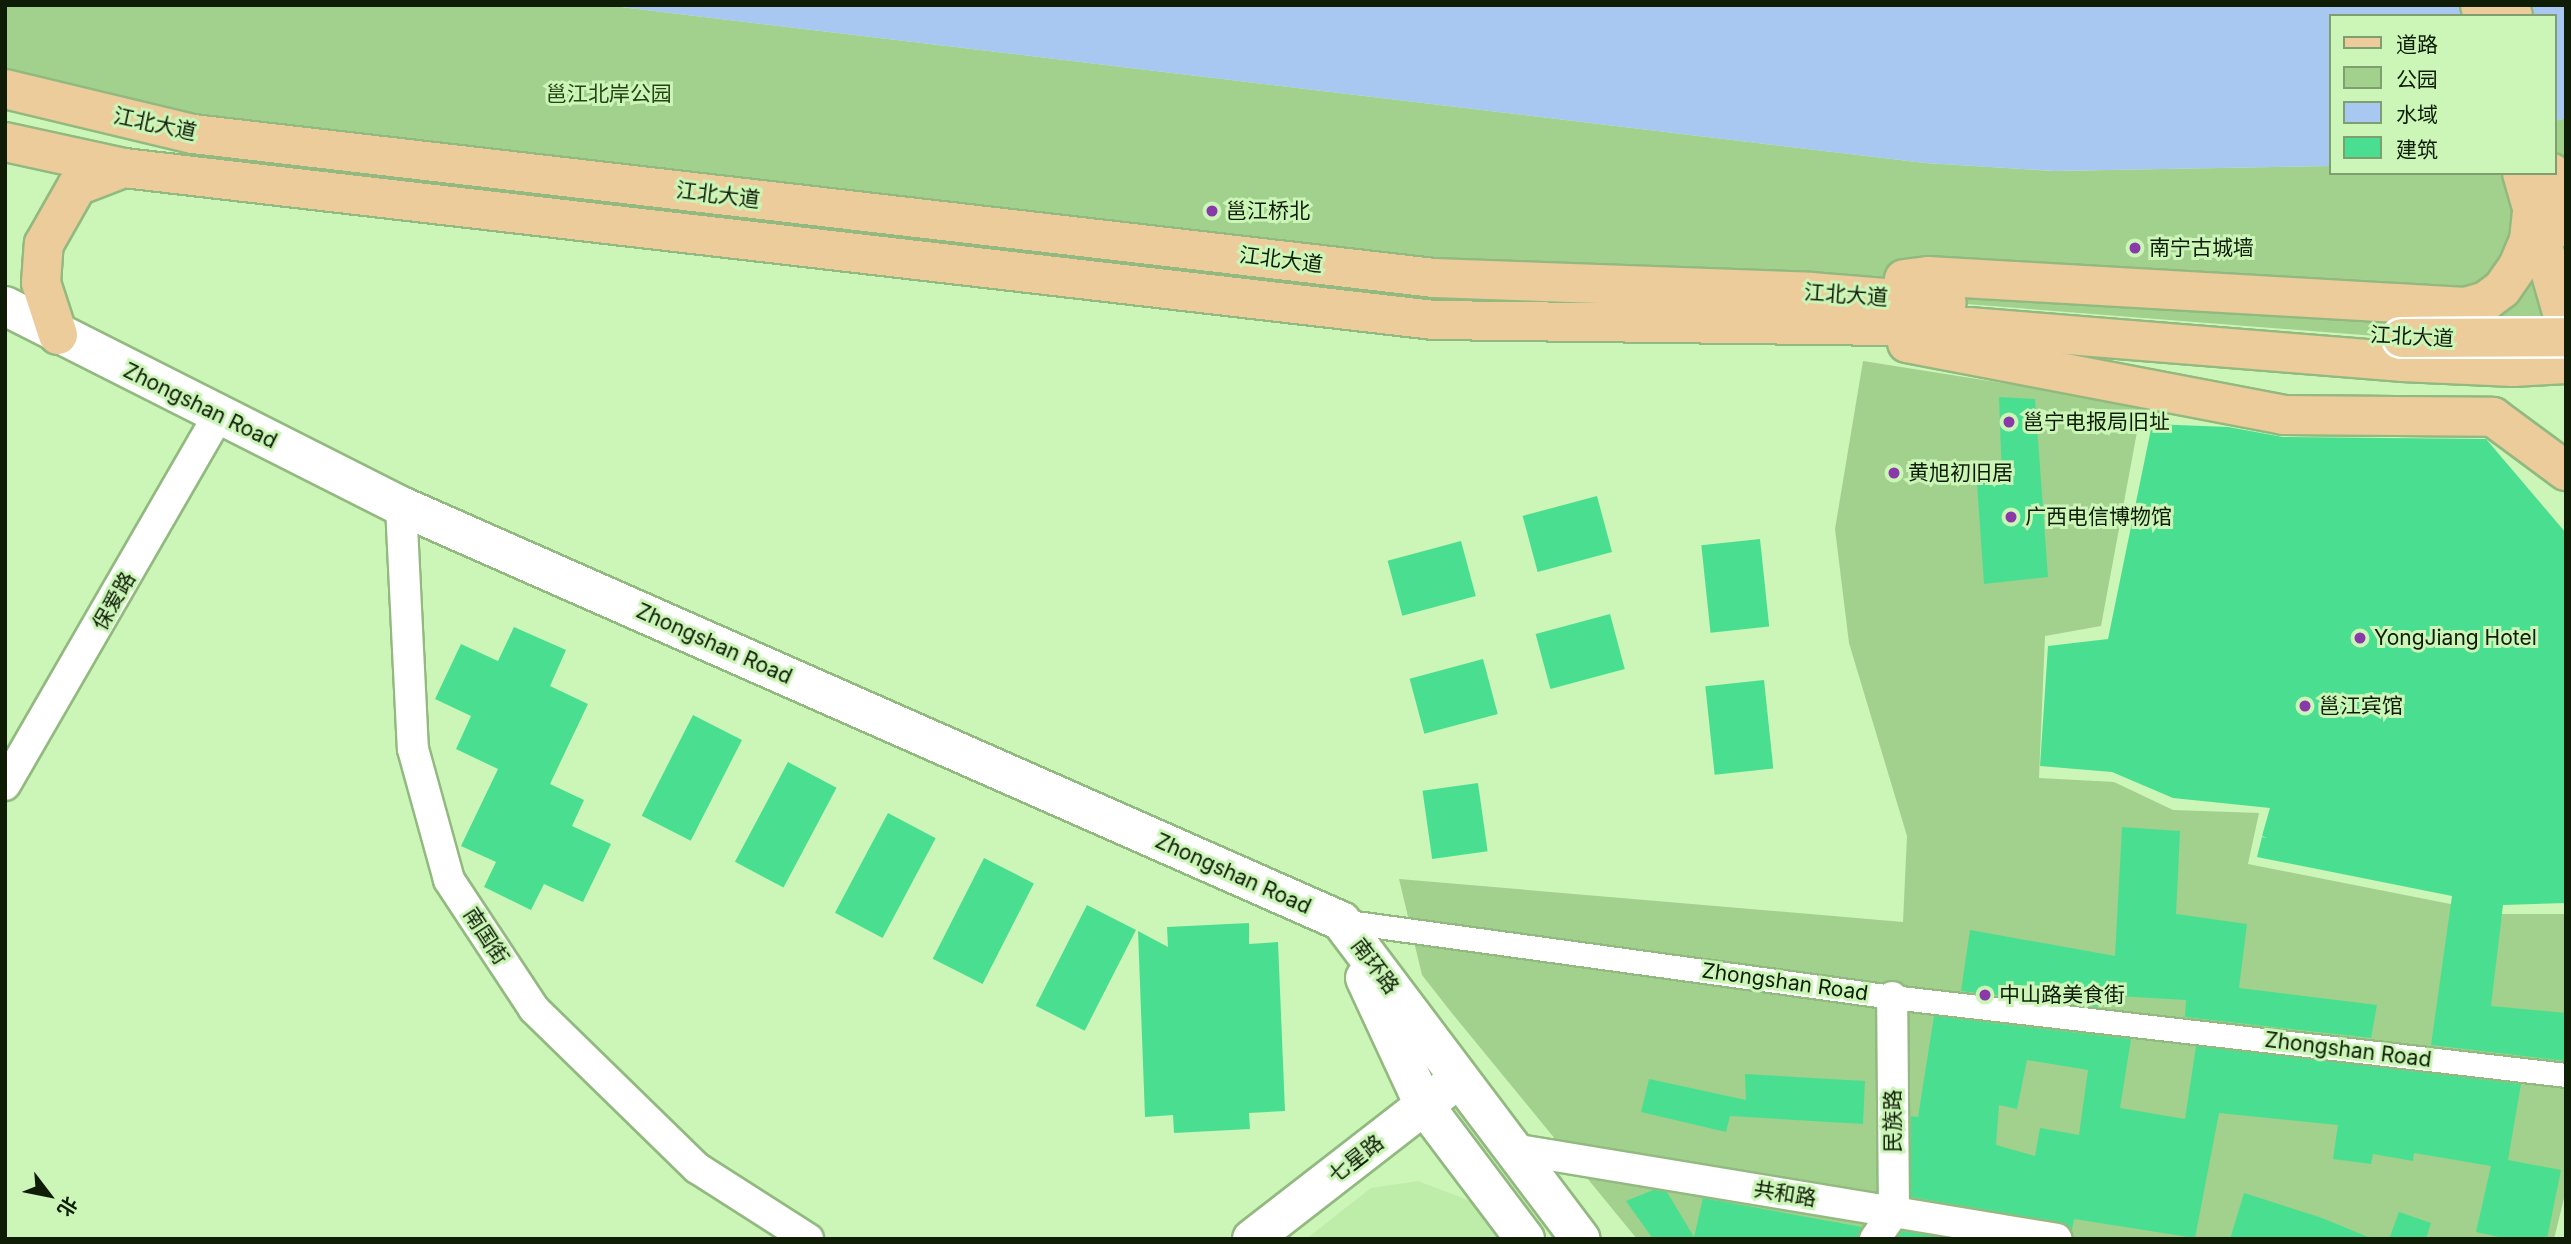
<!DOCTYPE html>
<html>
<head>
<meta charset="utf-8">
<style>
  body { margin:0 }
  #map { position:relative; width:2571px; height:1244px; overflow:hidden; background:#ccf5b8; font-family:Inter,"Noto Sans SC",sans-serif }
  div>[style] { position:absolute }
  .built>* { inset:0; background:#beeca9 }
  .green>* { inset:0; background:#a2d08d }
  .water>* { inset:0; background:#a8c8f1 }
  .building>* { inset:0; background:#4adf90; transform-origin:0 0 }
  .roads { filter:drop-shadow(2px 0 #92b97f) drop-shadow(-2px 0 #92b97f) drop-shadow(0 2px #92b97f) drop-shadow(0 -2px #92b97f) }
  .pedestrian>* { height:23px; margin:-11.5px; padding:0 11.5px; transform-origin:11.5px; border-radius:11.5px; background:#fff }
  .minor>* { height:30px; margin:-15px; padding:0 15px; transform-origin:15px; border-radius:15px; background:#fff }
  .secondary>* { height:38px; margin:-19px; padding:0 19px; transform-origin:19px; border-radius:19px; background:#fff }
  .primary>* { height:38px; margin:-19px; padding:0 19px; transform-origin:19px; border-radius:19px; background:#eccc9b }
  .bridges { filter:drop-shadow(2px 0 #fff) drop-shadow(-2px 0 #fff) drop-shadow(0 2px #fff) drop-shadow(0 -2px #fff) }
  .primary-bridge>* { height:38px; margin:-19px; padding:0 19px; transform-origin:19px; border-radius:19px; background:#eccc9b }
  .dots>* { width:19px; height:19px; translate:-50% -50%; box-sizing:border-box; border:4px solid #ccf5b8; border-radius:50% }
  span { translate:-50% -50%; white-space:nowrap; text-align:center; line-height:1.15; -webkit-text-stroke:6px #ccf5b8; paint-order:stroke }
  .park-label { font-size:21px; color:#264315 }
  .street-label { font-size:21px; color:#0f1d07 }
  .poi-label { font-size:21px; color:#0f1d07 }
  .left { translate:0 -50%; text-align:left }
  .frame { position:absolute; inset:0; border:7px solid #0f1d07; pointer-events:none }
  .legend { position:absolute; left:2329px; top:14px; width:228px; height:161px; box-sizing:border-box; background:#ccf5b8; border:2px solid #809f71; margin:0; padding:9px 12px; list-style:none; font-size:21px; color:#0f1d07 }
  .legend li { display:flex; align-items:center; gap:14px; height:35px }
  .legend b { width:35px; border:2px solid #809f71 }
  .north { position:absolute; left:14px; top:1160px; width:70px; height:70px; -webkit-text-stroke:5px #ccf5b8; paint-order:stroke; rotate:122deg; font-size:19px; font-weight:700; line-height:28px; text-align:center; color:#0f1d07 }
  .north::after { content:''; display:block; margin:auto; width:24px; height:32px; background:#0f1d07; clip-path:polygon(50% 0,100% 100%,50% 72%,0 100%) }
</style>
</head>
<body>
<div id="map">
  <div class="built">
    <div style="clip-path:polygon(1418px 1181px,1473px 1202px,1499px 1239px,1306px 1239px,1371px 1188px)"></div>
  </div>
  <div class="green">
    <div style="clip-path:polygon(5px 5px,604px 5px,1925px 163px,2054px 171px,2331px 166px,2331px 173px,2555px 173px,2555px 121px,2566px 118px,2566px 337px,2402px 338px,1811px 292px,1434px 278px,193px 134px,5px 89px)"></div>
    <div style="clip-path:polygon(1863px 361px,2142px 405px,2101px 626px,2045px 636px,2039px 778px,2114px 782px,2173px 810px,2259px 813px,2248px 864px,2501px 914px,2566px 914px,2566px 1190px,2554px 1239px,1637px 1239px,1451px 1012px,1422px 975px,1399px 879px,1903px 922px,1907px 836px,1849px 643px,1835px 529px)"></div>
  </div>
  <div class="water">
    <div style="clip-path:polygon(604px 5px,2566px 5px,2566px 118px,2555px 121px,2555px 16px,2331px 16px,2331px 166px,2055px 171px,1925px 163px)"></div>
  </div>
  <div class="building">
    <div style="clip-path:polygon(1999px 397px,2035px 399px,2048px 577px,1984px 584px,1977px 483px,2002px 480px)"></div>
    <div style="clip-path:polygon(2152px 424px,2228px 427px,2283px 437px,2486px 439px,2566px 533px,2566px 903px,2503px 905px,2491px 1006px,2566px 1013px,2566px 1061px,2431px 1045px,2452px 896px,2257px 857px,2262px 837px,2267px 838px,2262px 836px,2270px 808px,2173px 798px,2112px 772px,2040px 766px,2048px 646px,2108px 639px)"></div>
    <div style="left:1597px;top:496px;width:58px;height:77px;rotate:75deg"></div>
    <div style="left:1760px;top:539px;width:88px;height:59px;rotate:84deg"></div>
    <div style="left:1461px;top:541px;width:57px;height:76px;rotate:75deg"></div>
    <div style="left:1610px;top:614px;width:57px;height:77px;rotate:75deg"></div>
    <div style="clip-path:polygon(514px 627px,566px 650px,550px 686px,588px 704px,550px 784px,584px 800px,572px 826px,611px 844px,583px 902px,544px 884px,531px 910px,484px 887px,496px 862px,461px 846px,498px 769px,456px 749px,471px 716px,435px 699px,461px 644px,498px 661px)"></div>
    <div style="left:1483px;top:659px;width:57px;height:76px;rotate:75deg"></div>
    <div style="left:1764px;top:680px;width:89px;height:59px;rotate:84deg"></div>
    <div style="left:693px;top:715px;width:55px;height:113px;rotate:27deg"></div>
    <div style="left:788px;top:762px;width:55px;height:113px;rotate:28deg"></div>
    <div style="left:1478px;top:783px;width:69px;height:56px;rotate:82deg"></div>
    <div style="left:888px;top:813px;width:54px;height:113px;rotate:28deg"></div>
    <div style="clip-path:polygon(2122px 827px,2180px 831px,2176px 914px,2247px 924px,2239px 988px,2377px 1005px,2371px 1038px,2185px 1017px,2186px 1000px,2100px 995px,2098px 1007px,1961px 991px,1970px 930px,2115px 956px)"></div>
    <div style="left:984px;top:858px;width:56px;height:113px;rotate:27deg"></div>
    <div style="left:1087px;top:905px;width:55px;height:113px;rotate:27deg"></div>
    <div style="clip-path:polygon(1249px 923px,1249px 944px,1278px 942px,1285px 1111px,1249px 1113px,1250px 1129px,1174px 1133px,1173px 1115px,1145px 1117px,1138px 931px,1168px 947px,1167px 927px)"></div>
    <div style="clip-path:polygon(evenodd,1934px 1016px,2131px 1039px,2120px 1108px,2185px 1119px,2196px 1046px,2521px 1084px,2508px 1160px,2561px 1170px,2547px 1239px,2508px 1239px,2476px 1232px,2491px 1166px,2414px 1153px,2413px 1161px,2373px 1154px,2371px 1164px,2333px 1159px,2338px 1125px,2219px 1113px,2195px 1238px,2074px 1219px,2072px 1230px,2060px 1222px,1911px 1197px,1911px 1116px,1918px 1117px,1934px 1016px,2027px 1060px,2088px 1070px,2079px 1135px,2040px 1128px,2035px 1156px,1996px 1145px,1999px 1105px,2017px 1109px,2027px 1060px)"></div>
    <div style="clip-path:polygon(1745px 1074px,1865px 1081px,1863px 1124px,1730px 1116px,1726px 1132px,1641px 1112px,1649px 1079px,1746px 1100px)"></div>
    <div style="clip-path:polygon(1653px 1190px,1667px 1192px,1694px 1237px,1703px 1198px,1862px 1227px,1858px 1239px,1653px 1239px,1626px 1201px)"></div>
    <div style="clip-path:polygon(2244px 1193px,2322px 1218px,2373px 1239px,2230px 1239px)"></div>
    <div style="clip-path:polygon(2399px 1212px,2431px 1223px,2426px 1239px,2389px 1239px)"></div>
    <div style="clip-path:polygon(1902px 1231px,1948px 1239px,1897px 1239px)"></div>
  </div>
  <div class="roads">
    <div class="pedestrian">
      <div style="left:1341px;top:921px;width:556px;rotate:7.85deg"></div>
      <div style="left:1892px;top:997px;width:678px;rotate:6.6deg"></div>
    </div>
    <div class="minor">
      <div style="left:401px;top:506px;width:243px;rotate:87.2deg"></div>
      <div style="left:413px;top:749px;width:136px;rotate:74.6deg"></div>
      <div style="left:449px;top:880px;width:154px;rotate:56.6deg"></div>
      <div style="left:534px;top:1009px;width:228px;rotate:44.3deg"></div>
      <div style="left:697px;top:1168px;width:132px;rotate:32.6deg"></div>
      <div style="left:5px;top:785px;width:427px;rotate:-60deg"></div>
      <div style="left:1513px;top:1149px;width:551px;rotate:9.39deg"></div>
      <div style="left:1875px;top:1239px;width:33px;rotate:-55deg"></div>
      <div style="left:1894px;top:1212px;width:215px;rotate:-90.5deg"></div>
    </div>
    <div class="secondary">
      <div style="left:5px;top:306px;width:444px;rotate:26.8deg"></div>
      <div style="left:401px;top:506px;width:1028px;rotate:23.82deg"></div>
      <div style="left:1341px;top:921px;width:398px;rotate:53deg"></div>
      <div style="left:1365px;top:978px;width:140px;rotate:65.1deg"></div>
      <div style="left:1424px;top:1105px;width:168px;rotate:53deg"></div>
      <div style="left:1252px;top:1239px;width:243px;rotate:-37.8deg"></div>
    </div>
    <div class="primary">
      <div style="left:2480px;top:5px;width:11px;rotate:75deg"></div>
      <div style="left:2510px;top:5px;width:11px;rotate:75deg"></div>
      <div style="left:5px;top:89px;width:193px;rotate:13.5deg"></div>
      <div style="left:193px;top:134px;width:1249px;rotate:6.62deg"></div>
      <div style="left:1434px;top:278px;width:377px;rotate:2.1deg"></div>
      <div style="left:1811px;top:292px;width:136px;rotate:4.6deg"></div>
      <div style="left:5px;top:142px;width:122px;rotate:12.3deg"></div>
      <div style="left:124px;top:168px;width:1318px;rotate:6.62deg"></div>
      <div style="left:1433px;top:320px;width:536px;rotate:0.75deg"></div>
      <div style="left:1969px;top:327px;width:434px;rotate:4.6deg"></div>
      <div style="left:2402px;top:362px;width:111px;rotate:2.6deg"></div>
      <div style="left:2513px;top:367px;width:53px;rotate:-3.2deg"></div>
      <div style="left:2522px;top:173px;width:159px;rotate:74deg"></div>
      <div style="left:2552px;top:173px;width:56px;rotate:75.5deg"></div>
      <div style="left:1904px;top:279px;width:24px;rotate:-7deg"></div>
      <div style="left:1928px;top:276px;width:538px;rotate:3.3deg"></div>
      <div style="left:2465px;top:307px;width:22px;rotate:-16deg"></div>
      <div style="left:2486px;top:301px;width:20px;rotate:-37deg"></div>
      <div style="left:2502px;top:289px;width:28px;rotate:-55deg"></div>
      <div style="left:2518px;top:266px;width:28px;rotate:-67deg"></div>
      <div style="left:2529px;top:240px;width:30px;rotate:-84deg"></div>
      <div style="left:58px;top:335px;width:55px;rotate:-108.1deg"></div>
      <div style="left:41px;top:283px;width:39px;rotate:-86deg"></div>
      <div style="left:44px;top:244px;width:67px;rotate:-60.4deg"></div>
      <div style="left:77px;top:186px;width:50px;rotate:-21deg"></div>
      <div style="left:1907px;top:343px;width:383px;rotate:10.8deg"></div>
      <div style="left:2283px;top:415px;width:210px;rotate:0.5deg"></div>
      <div style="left:2493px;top:417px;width:91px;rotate:36.5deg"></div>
    </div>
  </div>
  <div class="bridges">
    <div class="primary-bridge">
      <div style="left:2402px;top:338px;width:164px;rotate:-0.3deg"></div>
    </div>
  </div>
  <div class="dots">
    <div style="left:1212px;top:211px;background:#8a39a8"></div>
    <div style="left:2135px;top:248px;background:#8a39a8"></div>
    <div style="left:2009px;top:422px;background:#8a39a8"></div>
    <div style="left:1894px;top:473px;background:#8a39a8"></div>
    <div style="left:2011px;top:517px;background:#8a39a8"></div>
    <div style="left:2360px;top:638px;background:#8a39a8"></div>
    <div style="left:2305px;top:706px;background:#8a39a8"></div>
    <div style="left:1985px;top:995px;background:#8a39a8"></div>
  </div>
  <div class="park-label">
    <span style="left:609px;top:94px">邕江北岸公园</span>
  </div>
  <div class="street-label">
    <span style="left:155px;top:124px;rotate:12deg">江北大道</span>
    <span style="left:718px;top:195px;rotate:7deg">江北大道</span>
    <span style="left:1281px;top:260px;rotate:7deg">江北大道</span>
    <span style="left:1846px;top:295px;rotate:4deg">江北大道</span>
    <span style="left:2412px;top:337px;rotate:3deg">江北大道</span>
    <span style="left:200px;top:406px;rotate:26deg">Zhongshan Road</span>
    <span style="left:114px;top:601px;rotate:-60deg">保爱路</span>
    <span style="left:714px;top:644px;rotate:24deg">Zhongshan Road</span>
    <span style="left:1233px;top:874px;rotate:24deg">Zhongshan Road</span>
    <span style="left:486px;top:936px;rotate:57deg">南国街</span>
    <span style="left:1375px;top:966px;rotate:53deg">南环路</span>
    <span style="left:1785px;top:982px;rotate:8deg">Zhongshan Road</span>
    <span style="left:2348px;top:1050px;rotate:7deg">Zhongshan Road</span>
    <span style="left:1893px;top:1121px;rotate:-90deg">民族路</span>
    <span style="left:1356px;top:1159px;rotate:-38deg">七星路</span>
    <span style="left:1785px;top:1194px;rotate:9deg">共和路</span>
  </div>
  <div class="poi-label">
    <span class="left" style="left:1226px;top:211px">邕江桥北</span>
    <span class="left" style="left:2149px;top:248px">南宁古城墙</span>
    <span class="left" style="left:2023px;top:422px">邕宁电报局旧址</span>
    <span class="left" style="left:1908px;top:473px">黄旭初旧居</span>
    <span class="left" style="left:2025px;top:517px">广西电信博物馆</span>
    <span class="left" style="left:2374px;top:638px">YongJiang Hotel</span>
    <span class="left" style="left:2319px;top:706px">邕江宾馆</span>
    <span class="left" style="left:1999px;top:995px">中山路美食街</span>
  </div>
  <div class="frame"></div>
  <ul class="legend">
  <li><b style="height:9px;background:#eccc9b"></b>道路</li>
  <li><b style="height:19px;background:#a2d08d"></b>公园</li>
  <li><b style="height:19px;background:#a8c8f1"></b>水域</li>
  <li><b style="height:19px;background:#4adf90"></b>建筑</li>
  </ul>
  <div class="north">北</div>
</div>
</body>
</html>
